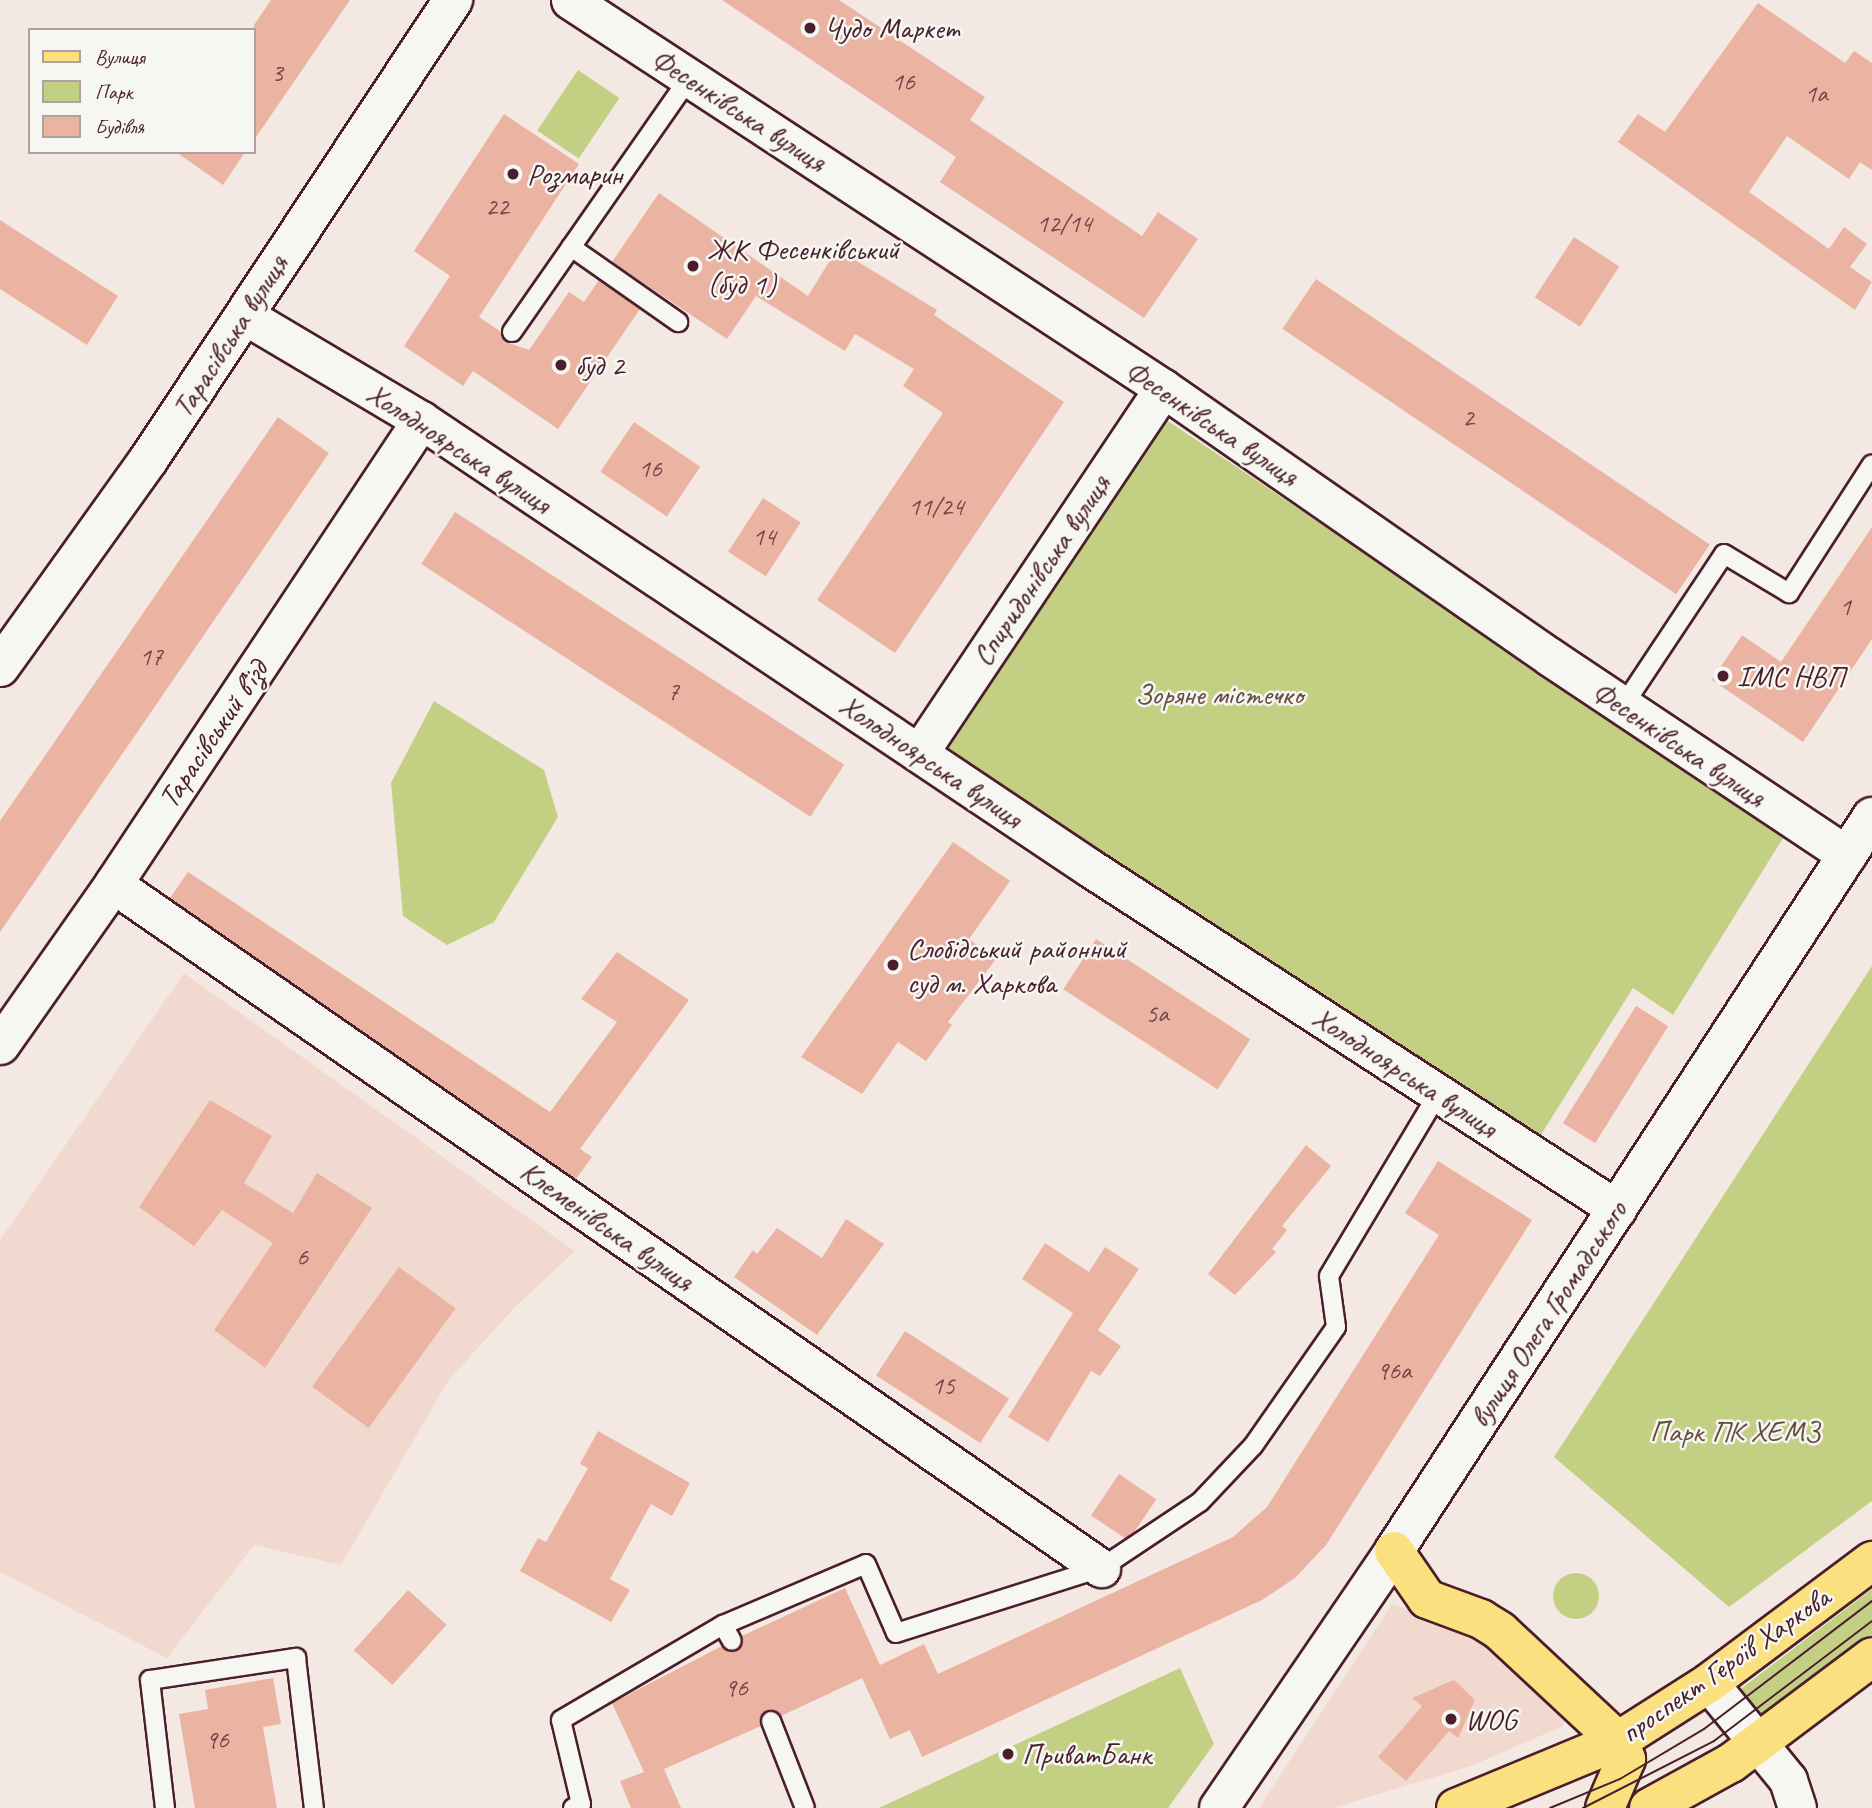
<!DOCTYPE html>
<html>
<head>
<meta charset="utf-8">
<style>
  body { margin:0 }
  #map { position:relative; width:1872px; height:1808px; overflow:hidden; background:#f4e9e2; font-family:Caveat,sans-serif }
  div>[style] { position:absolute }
  .built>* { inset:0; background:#f1d9cf }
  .green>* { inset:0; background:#c3d084; transform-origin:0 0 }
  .round { border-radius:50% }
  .building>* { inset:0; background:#ebb3a2; transform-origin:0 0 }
  .roads { filter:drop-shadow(2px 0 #4a1f2b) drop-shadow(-2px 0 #4a1f2b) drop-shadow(0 2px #4a1f2b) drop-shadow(0 -2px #4a1f2b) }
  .service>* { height:18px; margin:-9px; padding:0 9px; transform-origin:9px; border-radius:9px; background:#f6f6f2 }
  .minor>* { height:37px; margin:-18.5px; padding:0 18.5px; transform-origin:18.5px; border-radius:18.5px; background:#f6f6f2 }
  .tertiary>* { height:38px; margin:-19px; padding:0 19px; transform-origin:19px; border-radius:19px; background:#f6f6f2 }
  .secondary>* { height:38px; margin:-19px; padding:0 19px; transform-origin:19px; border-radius:19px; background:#f6f6f2 }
  .primary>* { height:38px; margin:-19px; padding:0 19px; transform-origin:19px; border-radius:19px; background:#fbe080 }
  .tram>* { height:2px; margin:-1px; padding:0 1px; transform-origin:1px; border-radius:1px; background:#4a1f2b }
  .dots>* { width:19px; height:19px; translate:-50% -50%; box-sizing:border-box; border:4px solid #f6f6f2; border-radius:50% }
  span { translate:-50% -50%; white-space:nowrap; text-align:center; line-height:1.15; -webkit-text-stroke:5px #f6f6f2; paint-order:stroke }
  .number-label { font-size:26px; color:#724449 }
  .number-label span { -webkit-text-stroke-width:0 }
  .poi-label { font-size:30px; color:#4a1f2b }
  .left { translate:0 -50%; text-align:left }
  .street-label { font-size:30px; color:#4a1f2b }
  .park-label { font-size:30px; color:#684b41 }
  .legend { position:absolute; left:28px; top:28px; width:228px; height:126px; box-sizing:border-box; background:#f6f6f2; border:2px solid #b1a0a2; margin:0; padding:9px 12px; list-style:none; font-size:21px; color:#4a1f2b }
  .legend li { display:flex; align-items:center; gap:14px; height:35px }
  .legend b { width:35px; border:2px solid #b1a0a2 }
</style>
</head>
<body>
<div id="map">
  <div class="built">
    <div style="clip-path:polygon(184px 973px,575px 1251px,514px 1308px,448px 1381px,341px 1565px,254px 1545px,167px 1658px,0 1572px,0 1240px)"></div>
    <div style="clip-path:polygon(1392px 1604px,1472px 1630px,1567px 1717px,1563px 1726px,1471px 1766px,1333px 1808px,1259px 1808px)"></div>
  </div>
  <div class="green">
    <div style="left:578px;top:70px;width:50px;height:73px;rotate:34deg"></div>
    <div style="clip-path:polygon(1162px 417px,1785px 835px,1673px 1015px,1633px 988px,1537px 1141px,936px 744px)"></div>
    <div style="clip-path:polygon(434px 701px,544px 770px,558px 817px,494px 922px,447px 945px,403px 916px,391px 783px)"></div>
    <div style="clip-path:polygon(1872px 966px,1872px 1501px,1729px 1607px,1554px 1457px)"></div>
    <div class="round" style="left:1553px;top:1573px;width:46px;height:46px"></div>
    <div style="clip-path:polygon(1872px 1589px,1872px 1636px,1760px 1719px,1738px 1691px)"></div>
    <div style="clip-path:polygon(1180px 1668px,1214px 1744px,1168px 1808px,879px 1808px)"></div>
  </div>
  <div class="building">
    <div style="clip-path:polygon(271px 0,350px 0,254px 140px,254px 25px)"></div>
    <div style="clip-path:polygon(722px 0,839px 0,985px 97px,970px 120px,1142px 236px,1158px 212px,1198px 239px,1144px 318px,940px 182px,956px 157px)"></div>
    <div style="clip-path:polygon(1758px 3px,1845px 63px,1854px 51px,1872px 63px,1872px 170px,1860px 162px,1849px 179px,1787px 136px,1749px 192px,1829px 249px,1844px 227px,1867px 244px,1850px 267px,1872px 282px,1855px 310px,1618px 142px,1638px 114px,1665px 132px)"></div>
    <div style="clip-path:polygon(504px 114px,579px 164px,479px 317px,501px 332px,506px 342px,529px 350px,569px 292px,584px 302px,599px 280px,640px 309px,558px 429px,473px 371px,463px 386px,404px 346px,450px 276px,414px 251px)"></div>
    <div style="clip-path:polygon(176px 152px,245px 152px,223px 185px)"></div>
    <div style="clip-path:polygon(659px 193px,808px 296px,837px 249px,937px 310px,934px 315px,1064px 402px,895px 653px,817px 600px,943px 413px,903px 386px,914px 369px,855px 334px,845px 351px,756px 296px,727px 339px,612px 262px)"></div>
    <div style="clip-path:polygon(0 220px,118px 296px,87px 345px,0 289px)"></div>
    <div style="left:1574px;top:237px;width:54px;height:72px;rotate:33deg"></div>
    <div style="left:1316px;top:279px;width:475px;height:60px;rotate:34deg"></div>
    <div style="clip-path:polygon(278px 417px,329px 453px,0 932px,0 821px)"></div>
    <div style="left:634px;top:422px;width:80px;height:60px;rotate:34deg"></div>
    <div style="left:763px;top:498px;width:45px;height:64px;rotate:33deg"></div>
    <div style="left:455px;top:512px;width:464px;height:62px;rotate:33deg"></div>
    <div style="clip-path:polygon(1872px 527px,1872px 639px,1803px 742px,1712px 680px,1742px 635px,1781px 662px)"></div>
    <div style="clip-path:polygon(953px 842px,1010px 881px,969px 939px,996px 959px,948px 1022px,952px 1025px,926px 1061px,898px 1042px,862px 1094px,801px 1057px)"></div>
    <div style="clip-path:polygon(188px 872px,550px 1112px,617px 1022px,581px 999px,617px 952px,689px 1000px,580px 1149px,592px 1157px,576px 1179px,170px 898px)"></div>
    <div style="left:1096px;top:939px;width:184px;height:60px;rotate:33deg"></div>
    <div style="left:1636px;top:1006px;width:38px;height:138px;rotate:32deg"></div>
    <div style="clip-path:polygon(210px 1100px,272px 1136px,244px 1183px,293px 1213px,317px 1173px,372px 1208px,265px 1368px,214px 1330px,273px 1243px,222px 1210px,194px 1246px,139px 1207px)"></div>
    <div style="clip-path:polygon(1306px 1145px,1331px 1166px,1282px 1226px,1287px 1230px,1272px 1249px,1276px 1252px,1235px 1295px,1208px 1274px)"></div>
    <div style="clip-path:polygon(1438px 1161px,1532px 1220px,1326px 1545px,1295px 1578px,1262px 1600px,922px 1757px,910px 1730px,890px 1739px,862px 1678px,781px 1716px,768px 1710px,762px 1714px,761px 1726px,664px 1769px,681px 1808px,631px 1808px,620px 1781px,644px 1772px,612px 1703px,722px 1646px,737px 1651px,742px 1636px,845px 1588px,880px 1665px,924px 1644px,938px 1674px,1233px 1537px,1267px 1507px,1439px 1235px,1405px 1213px)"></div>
    <div style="clip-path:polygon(846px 1219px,884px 1244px,817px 1335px,734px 1277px,753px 1250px,757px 1254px,777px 1228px,822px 1258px)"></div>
    <div style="clip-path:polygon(1045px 1243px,1089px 1272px,1105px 1247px,1139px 1269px,1098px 1330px,1121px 1346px,1100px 1376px,1091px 1371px,1048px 1442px,1008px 1417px,1073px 1313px,1022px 1279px)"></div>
    <div style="left:399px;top:1267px;width:70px;height:148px;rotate:36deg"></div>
    <div style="left:905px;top:1331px;width:124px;height:53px;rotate:33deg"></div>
    <div style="clip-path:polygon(598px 1431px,690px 1483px,672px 1516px,651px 1504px,610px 1579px,630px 1590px,611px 1622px,520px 1571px,538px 1538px,546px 1542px,588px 1468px,580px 1464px)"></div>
    <div style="left:1119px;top:1474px;width:45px;height:50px;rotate:34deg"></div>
    <div style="left:408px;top:1590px;width:52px;height:81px;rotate:42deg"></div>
    <div style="clip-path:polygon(273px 1678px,281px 1724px,263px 1727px,277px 1808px,195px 1808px,179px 1714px,208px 1709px,205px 1690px)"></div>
    <div style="clip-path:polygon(1454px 1680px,1475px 1700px,1458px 1738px,1449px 1731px,1406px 1781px,1378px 1757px,1422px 1706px,1412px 1698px)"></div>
  </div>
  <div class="roads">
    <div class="service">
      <div style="left:571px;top:247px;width:131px;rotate:35deg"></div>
      <div style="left:512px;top:332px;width:310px;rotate:-55.1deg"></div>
      <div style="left:1623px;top:706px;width:182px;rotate:-56.4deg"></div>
      <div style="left:1724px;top:554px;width:76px;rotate:31deg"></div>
      <div style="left:1789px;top:593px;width:153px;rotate:-57.2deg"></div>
      <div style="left:723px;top:1625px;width:18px;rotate:61deg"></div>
      <div style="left:771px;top:1721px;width:93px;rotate:68.7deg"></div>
      <div style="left:165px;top:1808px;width:129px;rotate:-96.7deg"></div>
      <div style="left:150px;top:1680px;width:148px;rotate:-8.6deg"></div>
      <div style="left:296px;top:1658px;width:151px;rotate:83.2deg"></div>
      <div style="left:573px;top:1808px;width:9px;rotate:-27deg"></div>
      <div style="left:581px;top:1804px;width:86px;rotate:-103.4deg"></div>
      <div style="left:561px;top:1720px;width:188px;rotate:-30.4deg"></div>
      <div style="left:723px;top:1625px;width:155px;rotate:-23.1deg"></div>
      <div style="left:866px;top:1564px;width:75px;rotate:66.5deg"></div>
      <div style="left:896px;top:1633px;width:215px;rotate:-17.6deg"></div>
      <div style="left:1101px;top:1568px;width:119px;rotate:-33.7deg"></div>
      <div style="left:1200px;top:1502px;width:77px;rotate:-46.6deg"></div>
      <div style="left:1253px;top:1446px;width:145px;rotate:-55.1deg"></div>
      <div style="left:1336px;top:1327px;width:51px;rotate:-97.8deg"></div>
      <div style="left:1329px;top:1276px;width:212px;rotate:-59.1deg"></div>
    </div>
    <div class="minor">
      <div style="left:570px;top:0;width:709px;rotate:33.2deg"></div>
      <div style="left:1163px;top:388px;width:471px;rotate:34.8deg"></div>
      <div style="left:1550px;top:657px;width:357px;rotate:33.7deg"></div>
      <div style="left:244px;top:315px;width:206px;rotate:30.7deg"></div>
      <div style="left:421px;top:420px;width:805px;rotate:33.81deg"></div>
      <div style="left:1090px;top:868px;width:628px;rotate:32.91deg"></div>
      <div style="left:919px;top:753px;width:439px;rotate:-56.2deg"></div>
      <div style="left:113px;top:884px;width:1202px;rotate:34.7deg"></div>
      <div style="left:0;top:1045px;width:197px;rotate:-54.9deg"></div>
      <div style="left:113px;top:884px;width:557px;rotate:-56.42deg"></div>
      <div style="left:1709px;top:1683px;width:125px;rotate:50.8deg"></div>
      <div style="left:1788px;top:1780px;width:29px;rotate:72deg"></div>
    </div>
    <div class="tertiary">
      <div style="left:0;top:667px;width:256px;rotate:-54.4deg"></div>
      <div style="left:149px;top:459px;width:551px;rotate:-56.48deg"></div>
    </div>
    <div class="secondary">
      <div style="left:1219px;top:1808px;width:311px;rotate:-55.7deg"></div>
      <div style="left:1394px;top:1551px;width:876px;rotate:-56.93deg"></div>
    </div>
    <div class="primary">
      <div style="left:1394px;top:1551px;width:58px;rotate:55.5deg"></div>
      <div style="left:1427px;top:1599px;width:58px;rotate:20.3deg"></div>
      <div style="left:1481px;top:1619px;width:22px;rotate:32deg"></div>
      <div style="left:1500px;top:1631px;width:161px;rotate:43deg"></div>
      <div style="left:1618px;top:1741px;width:20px;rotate:66deg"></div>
      <div style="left:1626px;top:1759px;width:53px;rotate:113.2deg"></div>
      <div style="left:1456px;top:1808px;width:175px;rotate:-22.5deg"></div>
      <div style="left:1618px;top:1741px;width:108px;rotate:-32.5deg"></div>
      <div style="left:1709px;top:1683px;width:204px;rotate:-36.8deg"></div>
      <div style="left:1649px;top:1808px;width:94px;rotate:-28.8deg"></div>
      <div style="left:1731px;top:1763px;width:176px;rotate:-36.9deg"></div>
    </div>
  </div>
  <div class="tram">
    <div style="left:1550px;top:1808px;width:76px;rotate:-22.5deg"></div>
    <div style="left:1620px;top:1779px;width:98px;rotate:-30.8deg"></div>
    <div style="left:1704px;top:1729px;width:211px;rotate:-37.3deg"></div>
    <div style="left:1583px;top:1808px;width:147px;rotate:-27.1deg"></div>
    <div style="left:1714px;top:1741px;width:198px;rotate:-37.2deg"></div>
  </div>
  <div class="dots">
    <div style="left:810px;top:28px;background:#4a1f2b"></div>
    <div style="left:513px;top:174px;background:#4a1f2b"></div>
    <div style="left:693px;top:266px;background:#4a1f2b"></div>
    <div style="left:561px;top:365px;background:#4a1f2b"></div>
    <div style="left:1723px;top:676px;background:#4a1f2b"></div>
    <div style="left:893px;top:965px;background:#4a1f2b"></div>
    <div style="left:1451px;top:1719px;background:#4a1f2b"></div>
    <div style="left:1008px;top:1754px;background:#4a1f2b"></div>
  </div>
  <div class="number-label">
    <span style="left:277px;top:73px">3</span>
    <span style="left:903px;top:82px">16</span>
    <span style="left:1816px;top:94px">1а</span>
    <span style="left:497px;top:207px">22</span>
    <span style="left:1064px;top:224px">12/14</span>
    <span style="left:1468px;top:418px">2</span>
    <span style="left:650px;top:469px">16</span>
    <span style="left:936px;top:507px">11/24</span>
    <span style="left:764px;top:537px">14</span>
    <span style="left:1845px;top:607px">1</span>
    <span style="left:151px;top:657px">17</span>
    <span style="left:673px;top:692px">7</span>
    <span style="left:1157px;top:1014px">5а</span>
    <span style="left:302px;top:1257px">6</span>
    <span style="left:1394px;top:1371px">96а</span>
    <span style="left:943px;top:1386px">15</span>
    <span style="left:736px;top:1688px">96</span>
    <span style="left:217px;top:1740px">96</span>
  </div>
  <div class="poi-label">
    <span class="left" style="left:824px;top:28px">Чудо Маркет</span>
    <span class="left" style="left:527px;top:174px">Розмарин</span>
    <span class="left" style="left:707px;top:266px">ЖК Фесенківський<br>(буд 1)</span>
    <span class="left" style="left:575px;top:365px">буд 2</span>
    <span class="left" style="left:1737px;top:676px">ІМС НВП</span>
    <span class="left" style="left:907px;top:965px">Слобідський районний<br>суд м. Харкова</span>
    <span class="left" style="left:1465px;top:1719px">WOG</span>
    <span class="left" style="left:1022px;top:1754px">ПриватБанк</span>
  </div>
  <div class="street-label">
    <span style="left:739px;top:110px;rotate:33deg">Фесенківська вулиця</span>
    <span style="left:230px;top:336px;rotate:-57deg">Тарасівська вулиця</span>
    <span style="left:1212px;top:423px;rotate:34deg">Фесенківська вулиця</span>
    <span style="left:459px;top:448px;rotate:33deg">Холодноярська вулиця</span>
    <span style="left:1041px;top:570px;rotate:-56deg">Спиридонівська вулиця</span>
    <span style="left:213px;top:734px;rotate:-56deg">Тарасівський в’їзд</span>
    <span style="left:1679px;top:744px;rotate:34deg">Фесенківська вулиця</span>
    <span style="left:931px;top:761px;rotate:34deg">Холодноярська вулиця</span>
    <span style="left:1405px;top:1072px;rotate:33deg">Холодноярська вулиця</span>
    <span style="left:607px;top:1226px;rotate:35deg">Клеменівська вулиця</span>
    <span style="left:1548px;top:1314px;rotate:-57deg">вулиця Олега Громадського</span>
    <span style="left:1725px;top:1665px;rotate:-35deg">проспект Героїв Харкова</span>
  </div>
  <div class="park-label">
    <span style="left:1219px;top:694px">Зоряне містечко</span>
    <span style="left:1735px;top:1431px">Парк ПК ХЕМЗ</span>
  </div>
  <ul class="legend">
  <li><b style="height:9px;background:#fbe080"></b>Вулиця</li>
  <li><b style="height:19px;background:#c3d084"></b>Парк</li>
  <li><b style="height:19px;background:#ebb3a2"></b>Будівля</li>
  </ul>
</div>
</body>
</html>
